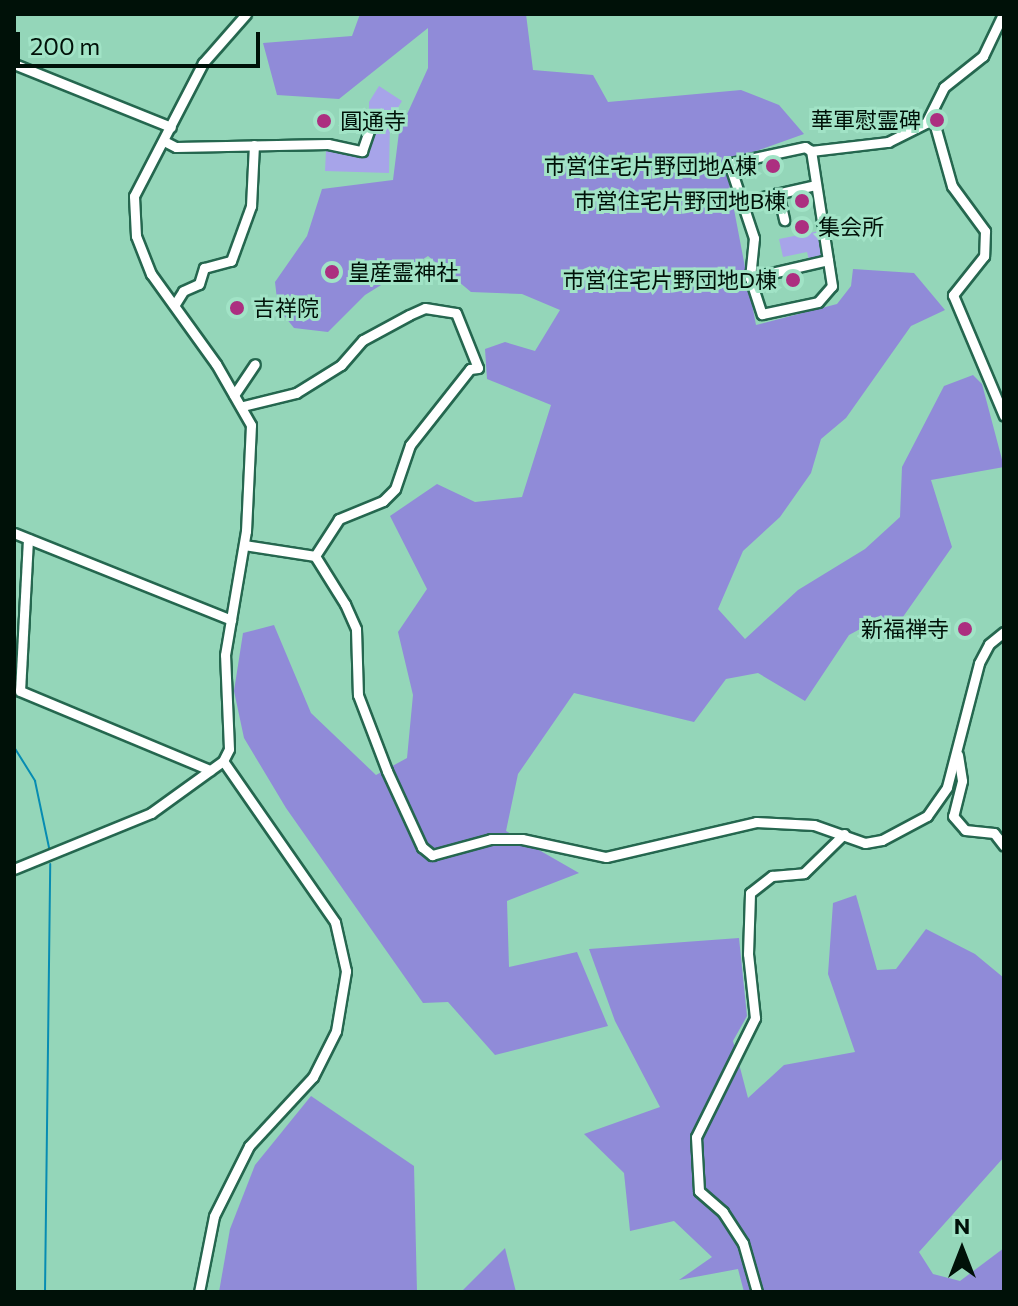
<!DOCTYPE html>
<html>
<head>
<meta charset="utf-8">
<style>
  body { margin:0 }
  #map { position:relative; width:1018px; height:1306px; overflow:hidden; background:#94d6b9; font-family:Commissioner,"Noto Sans JP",sans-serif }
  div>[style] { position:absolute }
  .green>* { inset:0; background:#a7a4e9 }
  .forest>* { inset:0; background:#908bd8 }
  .stream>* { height:2px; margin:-1px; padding:0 1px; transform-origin:1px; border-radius:1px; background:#078cb2 }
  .roads { filter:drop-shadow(2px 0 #25674f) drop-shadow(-2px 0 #25674f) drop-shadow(0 2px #25674f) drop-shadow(0 -2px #25674f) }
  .minor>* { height:9px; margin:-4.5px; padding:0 4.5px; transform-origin:4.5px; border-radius:4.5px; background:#fff }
  .dots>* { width:22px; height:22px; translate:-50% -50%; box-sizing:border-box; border:4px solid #a1e3c6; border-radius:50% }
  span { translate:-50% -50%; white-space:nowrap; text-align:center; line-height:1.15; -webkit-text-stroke:6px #a1e3c6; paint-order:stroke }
  .poi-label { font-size:22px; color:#001108 }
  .right { translate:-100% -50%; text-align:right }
  .left { translate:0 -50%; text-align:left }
  .frame { position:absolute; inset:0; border:16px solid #001108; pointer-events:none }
  .north { position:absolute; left:922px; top:1210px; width:80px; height:80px; -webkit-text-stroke:6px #a1e3c6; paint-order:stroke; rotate:0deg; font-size:22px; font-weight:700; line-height:32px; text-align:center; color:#001108 }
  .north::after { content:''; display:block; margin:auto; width:28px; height:36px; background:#001108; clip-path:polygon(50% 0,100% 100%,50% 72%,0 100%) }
  .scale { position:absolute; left:16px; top:32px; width:244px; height:36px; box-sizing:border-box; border:4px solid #001108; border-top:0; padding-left:10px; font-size:24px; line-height:28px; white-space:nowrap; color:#001108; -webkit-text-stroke:6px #a1e3c6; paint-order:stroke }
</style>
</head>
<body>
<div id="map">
  <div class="green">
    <div style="clip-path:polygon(379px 86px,402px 101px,390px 121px,389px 173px,325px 171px,326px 151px,369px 152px,369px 102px)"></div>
    <div style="clip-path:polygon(819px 231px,824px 257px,809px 260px,807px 252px,783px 257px,779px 239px)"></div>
  </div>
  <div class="forest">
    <div style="clip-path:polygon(360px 14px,526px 14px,533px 70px,593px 75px,608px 102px,741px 90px,779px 105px,804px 134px,725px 162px,756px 325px,837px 304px,851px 286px,853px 269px,914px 273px,945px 310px,911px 326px,846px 418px,821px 439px,811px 473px,780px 517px,743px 551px,718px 609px,745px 639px,798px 590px,865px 549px,900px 517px,902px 467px,944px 386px,973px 375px,982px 384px,1004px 467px,931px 480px,952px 547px,898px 624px,873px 622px,849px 635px,805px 701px,758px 673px,726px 679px,694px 722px,574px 693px,518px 774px,506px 831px,579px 873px,507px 901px,509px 967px,577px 952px,608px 1026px,495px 1055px,448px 1002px,423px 1003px,286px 808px,244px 738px,234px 691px,243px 633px,274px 625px,311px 713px,376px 775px,407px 758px,413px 695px,398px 632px,427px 589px,390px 516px,437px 484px,475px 502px,522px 497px,551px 405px,487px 379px,485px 349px,505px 342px,535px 351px,560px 310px,522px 294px,471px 292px,428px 256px,365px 295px,328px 332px,294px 328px,278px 308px,275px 282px,307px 236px,322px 189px,393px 180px,399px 132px,428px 68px,428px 28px,339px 99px,277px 95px,263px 43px,352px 36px)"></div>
    <div style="clip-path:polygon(856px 895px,877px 970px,896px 969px,926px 929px,975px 954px,1004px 978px,1004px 1157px,919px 1252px,933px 1274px,960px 1281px,1004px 1248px,1004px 1292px,744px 1292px,738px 1269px,679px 1280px,712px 1257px,674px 1221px,630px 1231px,624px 1173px,584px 1134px,660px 1107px,615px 1021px,589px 949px,739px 938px,747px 1016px,733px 1041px,748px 1098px,784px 1065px,855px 1052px,828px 974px,833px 903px)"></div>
    <div style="clip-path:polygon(311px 1096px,414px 1166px,417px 1292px,219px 1292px,230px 1229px,255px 1165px)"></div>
    <div style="clip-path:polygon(505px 1248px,516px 1292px,461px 1292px)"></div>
  </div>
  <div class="stream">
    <div style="left:14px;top:747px;width:40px;rotate:58deg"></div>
    <div style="left:35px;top:781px;width:73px;rotate:78.1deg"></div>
    <div style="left:45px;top:1292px;width:428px;rotate:-89.3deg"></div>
  </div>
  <div class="roads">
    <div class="minor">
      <div style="left:14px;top:64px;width:169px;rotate:21.9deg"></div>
      <div style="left:932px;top:115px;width:74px;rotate:74.3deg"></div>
      <div style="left:952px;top:186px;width:56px;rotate:53.7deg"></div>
      <div style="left:985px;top:231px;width:25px;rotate:92deg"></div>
      <div style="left:984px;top:256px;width:50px;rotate:128.5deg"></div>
      <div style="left:953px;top:295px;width:131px;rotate:67.1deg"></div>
      <div style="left:164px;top:141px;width:13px;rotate:27deg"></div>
      <div style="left:176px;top:147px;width:152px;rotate:-1.1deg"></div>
      <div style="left:328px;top:144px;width:35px;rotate:12deg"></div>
      <div style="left:362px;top:151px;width:31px;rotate:-71deg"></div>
      <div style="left:811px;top:151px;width:7px;rotate:-146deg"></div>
      <div style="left:805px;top:147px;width:72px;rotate:167.9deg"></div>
      <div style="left:735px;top:162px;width:8px;rotate:120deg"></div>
      <div style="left:731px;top:169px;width:73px;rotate:71.6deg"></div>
      <div style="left:754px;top:238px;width:40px;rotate:95.7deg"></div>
      <div style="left:750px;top:278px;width:38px;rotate:72deg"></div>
      <div style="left:762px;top:314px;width:57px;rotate:-12.1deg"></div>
      <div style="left:818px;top:302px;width:21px;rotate:-49deg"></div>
      <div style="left:832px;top:286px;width:137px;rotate:-98.8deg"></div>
      <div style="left:811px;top:151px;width:78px;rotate:-6.7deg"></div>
      <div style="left:888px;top:142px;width:42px;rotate:-26.6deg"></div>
      <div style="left:926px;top:123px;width:40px;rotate:-63.4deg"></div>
      <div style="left:944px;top:87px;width:50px;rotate:-38.5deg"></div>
      <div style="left:983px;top:56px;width:47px;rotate:-64.5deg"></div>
      <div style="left:778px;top:193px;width:28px;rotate:77deg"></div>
      <div style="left:741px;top:202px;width:77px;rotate:-12.8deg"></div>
      <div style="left:750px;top:278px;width:80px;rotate:-13deg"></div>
      <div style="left:175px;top:304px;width:15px;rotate:-58deg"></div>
      <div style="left:183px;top:291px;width:17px;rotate:-24deg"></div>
      <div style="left:199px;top:284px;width:17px;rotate:-73deg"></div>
      <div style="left:204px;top:268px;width:28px;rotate:-15deg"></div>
      <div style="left:231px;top:261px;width:59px;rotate:-70deg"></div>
      <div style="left:251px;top:206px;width:61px;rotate:-87.2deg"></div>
      <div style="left:234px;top:395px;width:37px;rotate:-56deg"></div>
      <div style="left:243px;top:406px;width:55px;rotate:-13.8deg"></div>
      <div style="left:296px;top:393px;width:53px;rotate:-31.9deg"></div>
      <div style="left:341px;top:365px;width:33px;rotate:-49deg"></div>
      <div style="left:363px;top:340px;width:52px;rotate:-28.5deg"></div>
      <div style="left:409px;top:315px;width:17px;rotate:-24deg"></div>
      <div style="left:425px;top:308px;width:31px;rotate:9deg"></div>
      <div style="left:456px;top:313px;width:59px;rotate:68.2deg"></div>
      <div style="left:478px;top:368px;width:8px;rotate:173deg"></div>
      <div style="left:470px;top:369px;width:97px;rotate:128.3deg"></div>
      <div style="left:410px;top:445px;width:46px;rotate:108.8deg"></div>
      <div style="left:395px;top:489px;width:17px;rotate:135deg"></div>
      <div style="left:383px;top:501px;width:48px;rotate:157.8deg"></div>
      <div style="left:339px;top:519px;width:44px;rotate:123deg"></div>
      <div style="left:14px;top:533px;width:234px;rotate:21.8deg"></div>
      <div style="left:28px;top:539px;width:152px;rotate:93deg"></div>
      <div style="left:20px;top:691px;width:206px;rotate:22.6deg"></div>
      <div style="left:244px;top:545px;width:72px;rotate:8.8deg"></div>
      <div style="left:315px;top:556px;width:57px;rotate:58deg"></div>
      <div style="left:345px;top:604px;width:27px;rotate:66deg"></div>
      <div style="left:356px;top:629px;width:66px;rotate:88.3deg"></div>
      <div style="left:358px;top:695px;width:81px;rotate:69.1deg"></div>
      <div style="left:387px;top:771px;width:84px;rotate:65.3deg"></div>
      <div style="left:422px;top:847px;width:13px;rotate:39deg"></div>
      <div style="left:432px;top:855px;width:61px;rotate:-15.2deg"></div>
      <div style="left:491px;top:839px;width:31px"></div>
      <div style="left:522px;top:839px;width:86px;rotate:12.1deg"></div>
      <div style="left:606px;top:857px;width:154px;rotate:-13.1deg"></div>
      <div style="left:756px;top:822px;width:58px;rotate:3deg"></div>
      <div style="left:814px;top:825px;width:54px;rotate:19.4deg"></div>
      <div style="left:865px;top:843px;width:17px;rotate:-10deg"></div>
      <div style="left:882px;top:840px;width:51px;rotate:-28.1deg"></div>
      <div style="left:927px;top:816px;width:35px;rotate:-55deg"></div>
      <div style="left:947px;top:787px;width:128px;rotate:-75.5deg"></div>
      <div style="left:979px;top:663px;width:21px;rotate:-62deg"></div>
      <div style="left:989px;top:644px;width:19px;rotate:-39deg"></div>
      <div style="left:958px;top:755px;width:26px;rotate:81deg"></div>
      <div style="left:962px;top:781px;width:36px;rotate:104deg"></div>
      <div style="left:953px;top:816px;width:18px;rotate:49deg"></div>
      <div style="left:965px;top:830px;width:29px;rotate:6deg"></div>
      <div style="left:994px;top:833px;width:16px;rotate:52deg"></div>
      <div style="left:14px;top:869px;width:148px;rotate:-22.2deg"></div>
      <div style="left:151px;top:813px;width:89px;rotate:-35.8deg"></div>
      <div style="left:223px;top:761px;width:13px;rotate:-63deg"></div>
      <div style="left:229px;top:749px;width:94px;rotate:-92.4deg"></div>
      <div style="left:225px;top:655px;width:126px;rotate:-80.4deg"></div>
      <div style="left:246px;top:531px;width:106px;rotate:-87.3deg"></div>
      <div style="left:251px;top:425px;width:70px;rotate:-119.8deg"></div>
      <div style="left:216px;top:364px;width:111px;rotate:-125.8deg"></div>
      <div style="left:151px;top:274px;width:41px;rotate:-111.5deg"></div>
      <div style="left:136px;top:236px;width:40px;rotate:-92.9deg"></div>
      <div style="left:134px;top:196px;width:150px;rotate:-62.6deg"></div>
      <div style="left:203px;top:63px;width:65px;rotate:-48.7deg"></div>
      <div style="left:199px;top:1292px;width:77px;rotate:-78.8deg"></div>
      <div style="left:214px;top:1216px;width:78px;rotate:-63.4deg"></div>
      <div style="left:249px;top:1146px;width:94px;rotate:-47.2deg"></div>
      <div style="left:313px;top:1077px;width:51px;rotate:-63.4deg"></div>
      <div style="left:336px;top:1031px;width:61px;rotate:-80.5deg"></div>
      <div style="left:346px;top:971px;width:50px;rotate:-102.7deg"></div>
      <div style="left:335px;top:922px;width:196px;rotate:-124.8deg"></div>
      <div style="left:757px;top:1292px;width:51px;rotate:-105.9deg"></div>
      <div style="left:743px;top:1243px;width:37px;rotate:-123deg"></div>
      <div style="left:723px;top:1212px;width:32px;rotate:-139deg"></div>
      <div style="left:699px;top:1191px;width:54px;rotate:-93.2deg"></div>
      <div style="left:696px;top:1137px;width:133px;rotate:-63.6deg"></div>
      <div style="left:755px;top:1018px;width:64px;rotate:-96.2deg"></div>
      <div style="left:748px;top:954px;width:61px;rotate:-88.1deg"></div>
      <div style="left:750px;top:893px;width:28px;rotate:-38deg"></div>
      <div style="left:772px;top:876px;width:32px;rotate:-5deg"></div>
      <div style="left:804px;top:873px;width:56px;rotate:-44.3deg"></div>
    </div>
  </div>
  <div class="dots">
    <div style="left:937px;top:120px;background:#ac2f80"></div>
    <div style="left:324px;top:121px;background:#ac2f80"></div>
    <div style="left:773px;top:166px;background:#ac2f80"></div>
    <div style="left:802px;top:201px;background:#ac2f80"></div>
    <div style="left:802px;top:227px;background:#ac2f80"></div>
    <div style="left:332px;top:272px;background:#ac2f80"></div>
    <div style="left:793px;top:280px;background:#ac2f80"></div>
    <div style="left:237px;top:308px;background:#ac2f80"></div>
    <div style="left:965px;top:629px;background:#ac2f80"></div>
  </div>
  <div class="poi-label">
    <span class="right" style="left:921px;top:120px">華軍慰霊碑</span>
    <span class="left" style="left:340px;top:121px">圓通寺</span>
    <span class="right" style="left:757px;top:166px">市営住宅片野団地A棟</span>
    <span class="right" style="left:786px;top:201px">市営住宅片野団地B棟</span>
    <span class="left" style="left:818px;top:227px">集会所</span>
    <span class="left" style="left:348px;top:272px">皇産霊神社</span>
    <span class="right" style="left:777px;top:280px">市営住宅片野団地D棟</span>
    <span class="left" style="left:253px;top:308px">吉祥院</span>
    <span class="right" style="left:949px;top:629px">新福禅寺</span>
  </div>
  <div class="frame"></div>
  <div class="north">N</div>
  <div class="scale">200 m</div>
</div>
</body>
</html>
